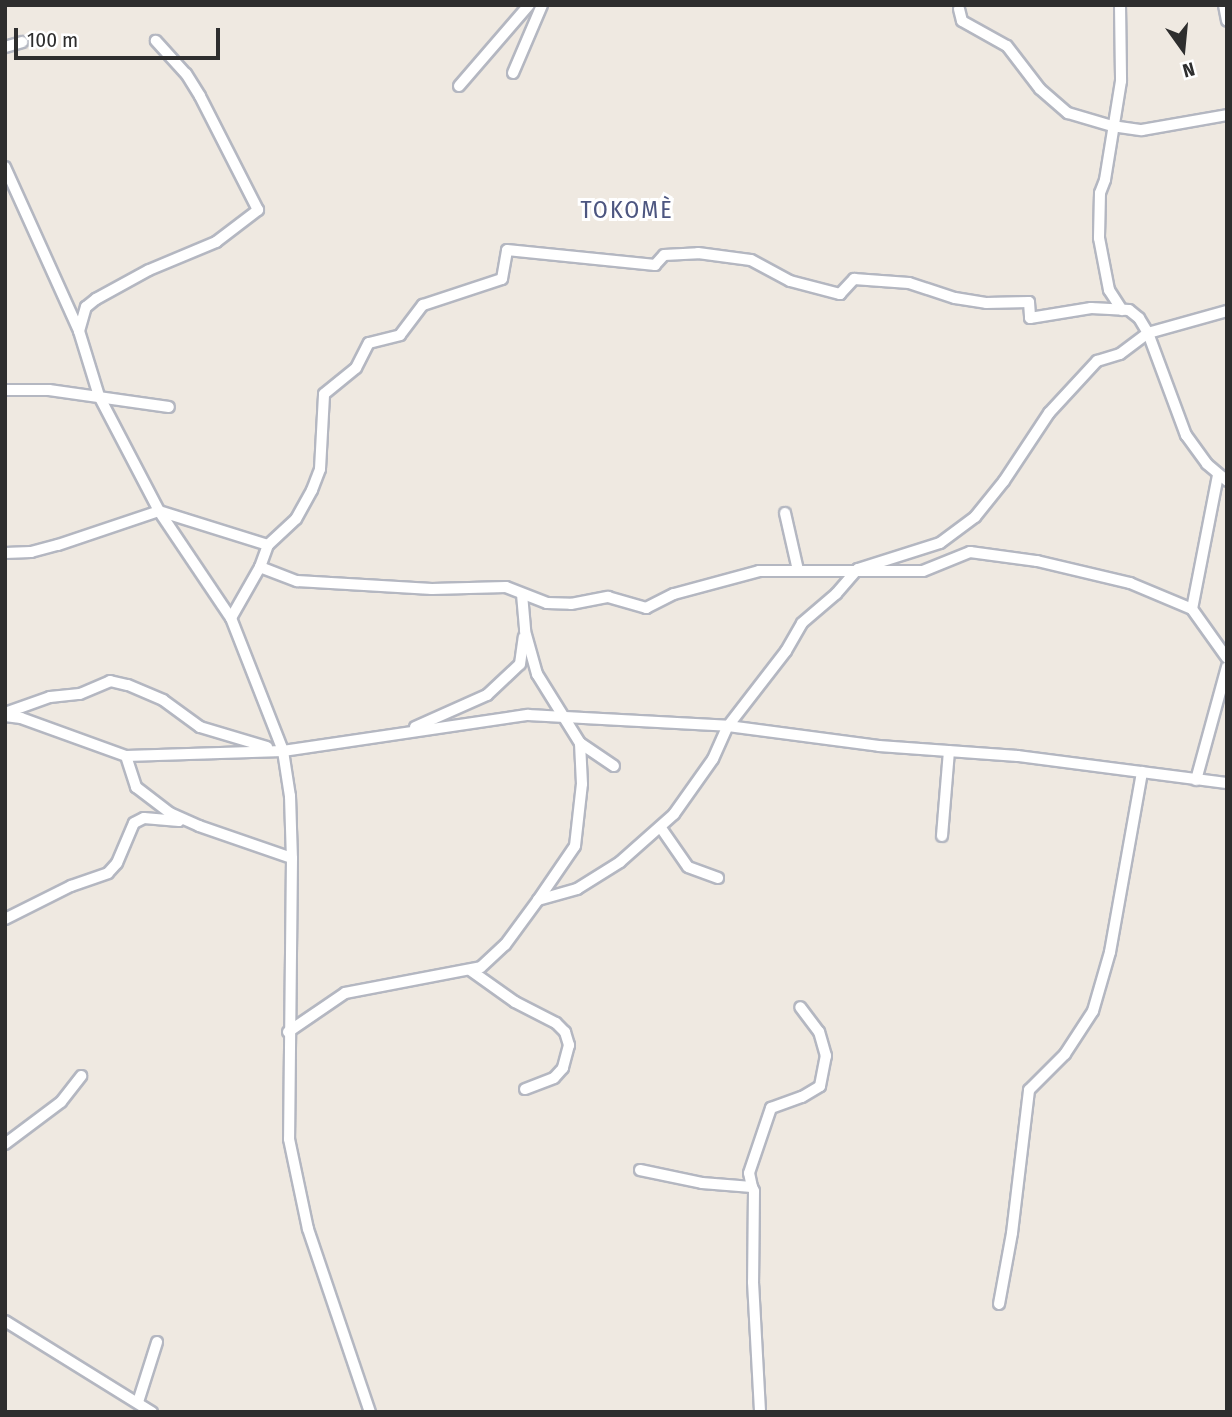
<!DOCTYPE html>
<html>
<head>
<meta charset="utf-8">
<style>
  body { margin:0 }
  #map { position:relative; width:1232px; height:1417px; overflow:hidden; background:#efe9e1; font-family:"Fira Sans Condensed",sans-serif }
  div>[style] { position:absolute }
  .roads { filter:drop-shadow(2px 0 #b4b7c1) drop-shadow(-2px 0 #b4b7c1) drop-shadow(0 2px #b4b7c1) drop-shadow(0 -2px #b4b7c1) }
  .minor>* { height:10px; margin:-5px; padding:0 5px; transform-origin:5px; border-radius:5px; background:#fff }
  span { translate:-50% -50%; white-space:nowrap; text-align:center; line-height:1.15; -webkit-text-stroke:6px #fff; paint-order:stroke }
  .quarter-label { font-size:24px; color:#4d5680; letter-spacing:2px }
  .frame { position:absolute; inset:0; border:7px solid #2e2e2e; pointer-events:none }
  .north { position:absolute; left:1148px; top:14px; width:70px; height:70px; -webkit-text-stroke:5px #fff; paint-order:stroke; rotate:165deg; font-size:19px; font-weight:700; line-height:28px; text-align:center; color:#2e2e2e }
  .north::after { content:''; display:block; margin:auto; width:24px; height:32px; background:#2e2e2e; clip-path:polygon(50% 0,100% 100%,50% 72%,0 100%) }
  .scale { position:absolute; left:14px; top:28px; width:206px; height:32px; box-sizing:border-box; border:4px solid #2e2e2e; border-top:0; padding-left:9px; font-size:21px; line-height:24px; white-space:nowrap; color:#2e2e2e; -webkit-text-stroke:5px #fff; paint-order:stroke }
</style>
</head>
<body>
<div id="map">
  <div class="roads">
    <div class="minor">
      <div style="left:1120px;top:5px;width:76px;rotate:89.2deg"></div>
      <div style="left:1121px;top:81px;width:100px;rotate:99.2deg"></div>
      <div style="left:1105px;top:180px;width:14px;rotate:111deg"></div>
      <div style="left:1100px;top:193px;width:45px;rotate:91.3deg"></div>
      <div style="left:1099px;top:238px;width:53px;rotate:79.1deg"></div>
      <div style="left:1109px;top:290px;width:24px;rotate:57deg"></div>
      <div style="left:1224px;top:5px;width:16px;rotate:79deg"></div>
      <div style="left:959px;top:9px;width:12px;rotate:76deg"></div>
      <div style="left:962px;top:21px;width:51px;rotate:29.1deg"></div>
      <div style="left:1007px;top:46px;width:54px;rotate:52.5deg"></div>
      <div style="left:1040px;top:89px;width:37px;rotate:41deg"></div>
      <div style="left:1068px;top:113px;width:46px;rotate:16.5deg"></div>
      <div style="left:1112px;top:126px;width:30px;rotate:8deg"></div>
      <div style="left:1142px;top:130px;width:86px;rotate:-10deg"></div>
      <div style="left:5px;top:47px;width:18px;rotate:-16deg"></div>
      <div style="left:513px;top:73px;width:74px;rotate:-66.9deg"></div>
      <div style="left:459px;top:86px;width:107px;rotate:-49.2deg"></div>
      <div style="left:5px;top:167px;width:180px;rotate:65.7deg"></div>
      <div style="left:79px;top:331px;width:68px;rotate:72.9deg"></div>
      <div style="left:99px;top:396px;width:130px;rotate:62.4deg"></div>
      <div style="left:159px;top:511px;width:129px;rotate:56.1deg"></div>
      <div style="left:231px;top:618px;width:143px;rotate:68.6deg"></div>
      <div style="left:283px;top:751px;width:46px;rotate:81.2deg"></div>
      <div style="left:290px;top:796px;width:62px;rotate:88.2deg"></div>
      <div style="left:79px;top:331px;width:25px;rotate:-74deg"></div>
      <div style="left:86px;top:307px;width:13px;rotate:-39deg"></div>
      <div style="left:96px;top:299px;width:60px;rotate:-28.7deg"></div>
      <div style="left:149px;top:270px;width:73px;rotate:-22.7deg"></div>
      <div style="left:216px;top:242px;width:53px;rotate:-37.3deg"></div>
      <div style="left:258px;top:210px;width:128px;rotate:-117deg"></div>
      <div style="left:200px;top:96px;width:26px;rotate:-122deg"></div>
      <div style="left:186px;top:74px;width:45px;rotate:-132.3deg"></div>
      <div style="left:5px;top:390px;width:44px"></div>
      <div style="left:49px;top:390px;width:121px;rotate:8.1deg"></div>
      <div style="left:785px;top:513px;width:58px;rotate:77.2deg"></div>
      <div style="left:5px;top:553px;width:26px;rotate:-2deg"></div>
      <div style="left:31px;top:552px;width:28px;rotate:-15deg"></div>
      <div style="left:58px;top:545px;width:107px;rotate:-18.6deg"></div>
      <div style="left:159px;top:511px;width:114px;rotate:17.3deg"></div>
      <div style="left:260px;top:567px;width:40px;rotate:21deg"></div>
      <div style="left:297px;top:581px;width:135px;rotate:3.4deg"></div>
      <div style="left:432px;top:589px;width:74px;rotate:-1.5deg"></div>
      <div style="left:506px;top:587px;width:44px;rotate:21.3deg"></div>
      <div style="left:547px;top:603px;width:24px;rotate:2deg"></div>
      <div style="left:571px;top:604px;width:38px;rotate:-11deg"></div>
      <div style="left:608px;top:597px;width:40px;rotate:16deg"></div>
      <div style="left:646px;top:608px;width:31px;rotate:-27deg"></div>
      <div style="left:674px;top:594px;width:88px;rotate:-15.1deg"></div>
      <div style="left:759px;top:571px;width:164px"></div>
      <div style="left:923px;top:571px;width:51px;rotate:-22deg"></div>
      <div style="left:970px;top:552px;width:68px;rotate:7.7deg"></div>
      <div style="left:1037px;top:561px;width:96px;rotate:13.3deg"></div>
      <div style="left:1130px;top:583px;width:67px;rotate:22.8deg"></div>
      <div style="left:1192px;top:609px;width:60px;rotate:54.5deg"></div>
      <div style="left:522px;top:594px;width:37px;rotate:85deg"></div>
      <div style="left:525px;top:631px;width:45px;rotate:74.4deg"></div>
      <div style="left:537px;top:674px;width:81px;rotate:58.1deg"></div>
      <div style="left:580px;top:743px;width:41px;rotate:34.1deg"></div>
      <div style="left:1192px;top:609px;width:136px;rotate:-79deg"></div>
      <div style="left:231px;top:618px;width:59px;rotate:-60.4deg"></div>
      <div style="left:260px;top:567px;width:23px;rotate:-70deg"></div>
      <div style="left:268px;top:545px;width:38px;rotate:-43deg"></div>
      <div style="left:296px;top:519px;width:33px;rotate:-61deg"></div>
      <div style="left:312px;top:490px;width:22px;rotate:-69deg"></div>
      <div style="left:320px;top:469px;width:75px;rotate:-86.9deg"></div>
      <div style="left:324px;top:394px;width:41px;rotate:-39.1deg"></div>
      <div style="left:356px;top:368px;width:28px;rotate:-63deg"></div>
      <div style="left:369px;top:343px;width:32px;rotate:-14deg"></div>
      <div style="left:400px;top:335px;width:38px;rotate:-53deg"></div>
      <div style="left:423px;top:305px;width:83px;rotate:-18.2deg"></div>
      <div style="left:502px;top:279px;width:29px;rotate:-80deg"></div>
      <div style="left:507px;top:250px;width:149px;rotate:5.8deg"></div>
      <div style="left:655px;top:265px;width:13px;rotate:-48deg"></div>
      <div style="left:664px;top:255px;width:34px;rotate:-3deg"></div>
      <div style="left:698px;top:253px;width:53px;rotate:7.5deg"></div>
      <div style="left:751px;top:260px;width:44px;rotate:28.3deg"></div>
      <div style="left:790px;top:281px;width:52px;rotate:14.6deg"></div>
      <div style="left:840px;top:294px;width:21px;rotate:-47deg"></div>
      <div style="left:854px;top:279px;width:55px;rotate:4.2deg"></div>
      <div style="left:909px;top:283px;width:48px;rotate:18.1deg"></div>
      <div style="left:955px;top:298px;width:31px;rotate:9deg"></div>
      <div style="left:986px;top:303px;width:43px;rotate:-1.3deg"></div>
      <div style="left:1029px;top:302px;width:16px;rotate:86deg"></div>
      <div style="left:1030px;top:318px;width:62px;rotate:-9.3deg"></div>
      <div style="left:1091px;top:308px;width:38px;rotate:3deg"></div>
      <div style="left:1129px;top:310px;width:13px;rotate:39deg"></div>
      <div style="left:1139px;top:318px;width:17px;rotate:59deg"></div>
      <div style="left:1148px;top:333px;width:109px;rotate:69.6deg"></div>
      <div style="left:1186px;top:435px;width:36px;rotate:54deg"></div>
      <div style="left:1207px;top:464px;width:26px;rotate:40deg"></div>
      <div style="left:5px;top:713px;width:48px;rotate:-19.6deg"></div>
      <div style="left:50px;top:697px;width:30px;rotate:-6deg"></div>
      <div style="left:80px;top:694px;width:33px;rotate:-23deg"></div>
      <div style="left:110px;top:681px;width:18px;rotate:13deg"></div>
      <div style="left:128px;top:685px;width:38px;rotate:23deg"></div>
      <div style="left:163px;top:700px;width:46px;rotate:36.1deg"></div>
      <div style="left:200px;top:727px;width:70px;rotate:16.6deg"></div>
      <div style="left:5px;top:716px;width:16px;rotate:7deg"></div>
      <div style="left:21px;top:718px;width:112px;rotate:19.9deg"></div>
      <div style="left:126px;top:756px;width:157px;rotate:-1.8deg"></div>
      <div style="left:283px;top:751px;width:248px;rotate:-8.4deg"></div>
      <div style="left:528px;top:715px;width:200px;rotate:3.1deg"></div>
      <div style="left:728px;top:726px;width:152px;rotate:7.5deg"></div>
      <div style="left:879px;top:746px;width:139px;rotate:4.1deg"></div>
      <div style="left:1018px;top:756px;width:211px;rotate:7.4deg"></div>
      <div style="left:415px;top:727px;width:79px;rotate:-24deg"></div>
      <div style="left:487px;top:695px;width:45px;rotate:-43.2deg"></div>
      <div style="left:520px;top:664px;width:27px;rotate:-82deg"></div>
      <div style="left:126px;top:756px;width:33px;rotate:72deg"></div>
      <div style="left:136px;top:787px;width:43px;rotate:37.4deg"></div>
      <div style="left:170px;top:813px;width:32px;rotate:24deg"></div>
      <div style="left:199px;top:826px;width:98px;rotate:19deg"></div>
      <div style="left:292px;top:858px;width:281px;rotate:90.6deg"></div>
      <div style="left:289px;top:1139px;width:92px;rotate:78.1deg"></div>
      <div style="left:308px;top:1229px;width:193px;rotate:71.3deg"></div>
      <div style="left:1196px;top:780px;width:117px;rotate:-74.7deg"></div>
      <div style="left:661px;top:828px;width:47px;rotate:55.3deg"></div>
      <div style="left:688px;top:867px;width:32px;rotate:20deg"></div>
      <div style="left:942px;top:836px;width:85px;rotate:-85.3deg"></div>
      <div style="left:538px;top:900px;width:65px;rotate:-55.6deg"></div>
      <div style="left:575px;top:846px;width:62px;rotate:-83.6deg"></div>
      <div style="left:582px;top:784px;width:41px;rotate:-92.8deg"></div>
      <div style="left:5px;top:919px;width:74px;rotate:-26.6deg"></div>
      <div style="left:71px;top:886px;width:39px;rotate:-19deg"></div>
      <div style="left:108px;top:873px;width:13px;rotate:-48deg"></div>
      <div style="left:117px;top:863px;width:43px;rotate:-67deg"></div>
      <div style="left:134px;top:823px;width:11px;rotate:-27deg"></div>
      <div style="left:144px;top:818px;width:35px;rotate:5deg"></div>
      <div style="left:470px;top:970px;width:55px;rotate:35.4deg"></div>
      <div style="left:515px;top:1002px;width:46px;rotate:27.1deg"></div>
      <div style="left:556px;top:1023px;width:13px;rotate:45deg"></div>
      <div style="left:565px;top:1032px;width:14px;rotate:73deg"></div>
      <div style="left:569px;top:1045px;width:24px;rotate:105deg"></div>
      <div style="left:563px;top:1068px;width:13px;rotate:132deg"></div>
      <div style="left:554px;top:1078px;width:31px;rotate:159deg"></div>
      <div style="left:288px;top:1032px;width:69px;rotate:-34.4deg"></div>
      <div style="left:345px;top:993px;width:138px;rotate:-10.8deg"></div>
      <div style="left:481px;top:967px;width:33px;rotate:-43deg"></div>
      <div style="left:505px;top:945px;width:56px;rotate:-53.7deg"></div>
      <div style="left:538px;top:900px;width:41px;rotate:-15.8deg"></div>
      <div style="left:577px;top:889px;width:51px;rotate:-32.1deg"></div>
      <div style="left:620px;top:862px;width:72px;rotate:-41.6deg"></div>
      <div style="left:674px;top:814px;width:67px;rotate:-54.7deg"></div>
      <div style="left:713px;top:759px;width:36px;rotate:-66deg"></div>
      <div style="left:728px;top:726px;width:95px;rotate:-52.3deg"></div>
      <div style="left:786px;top:651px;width:32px;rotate:-60deg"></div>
      <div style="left:802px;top:623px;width:45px;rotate:-40.5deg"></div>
      <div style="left:836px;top:594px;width:33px;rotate:-49deg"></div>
      <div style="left:858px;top:569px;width:86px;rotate:-17.6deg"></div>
      <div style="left:940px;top:543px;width:44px;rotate:-36.6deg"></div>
      <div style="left:975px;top:517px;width:46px;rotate:-51.1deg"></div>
      <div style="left:1004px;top:481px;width:82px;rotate:-56.5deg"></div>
      <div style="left:1049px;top:413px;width:71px;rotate:-47.3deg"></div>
      <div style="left:1097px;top:361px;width:24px;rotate:-17deg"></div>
      <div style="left:1120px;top:354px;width:35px;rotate:-37deg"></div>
      <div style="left:1148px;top:333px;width:82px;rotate:-15.6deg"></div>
      <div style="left:5px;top:1144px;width:70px;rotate:-36.9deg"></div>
      <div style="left:61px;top:1102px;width:33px;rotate:-52deg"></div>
      <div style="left:640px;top:1170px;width:63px;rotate:11.8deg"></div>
      <div style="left:702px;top:1183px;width:50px;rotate:4.6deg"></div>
      <div style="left:752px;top:1187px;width:4px;rotate:63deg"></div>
      <div style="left:754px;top:1191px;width:91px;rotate:90.6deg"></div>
      <div style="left:753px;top:1282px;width:130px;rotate:86.9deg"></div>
      <div style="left:752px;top:1187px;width:14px;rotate:-102deg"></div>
      <div style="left:749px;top:1173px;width:69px;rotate:-71.3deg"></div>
      <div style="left:771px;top:1108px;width:33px;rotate:-20deg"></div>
      <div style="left:802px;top:1097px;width:21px;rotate:-31deg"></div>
      <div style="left:820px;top:1086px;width:31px;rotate:-79deg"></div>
      <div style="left:826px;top:1056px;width:25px;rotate:-106deg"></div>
      <div style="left:819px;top:1032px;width:31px;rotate:-127deg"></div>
      <div style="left:999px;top:1304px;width:72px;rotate:-79.6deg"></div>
      <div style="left:1012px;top:1233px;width:144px;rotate:-83.2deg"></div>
      <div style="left:1029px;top:1090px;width:51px;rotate:-45deg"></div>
      <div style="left:1065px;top:1054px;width:51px;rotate:-56.9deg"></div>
      <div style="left:1093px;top:1011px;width:61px;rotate:-73.9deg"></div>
      <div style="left:1110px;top:952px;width:183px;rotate:-79.9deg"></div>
      <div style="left:5px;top:1321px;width:173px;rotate:31.8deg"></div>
      <div style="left:138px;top:1402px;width:63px;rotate:-72.4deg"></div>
    </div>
  </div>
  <div class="quarter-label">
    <span style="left:627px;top:211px">TOKOMÈ</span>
  </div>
  <div class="frame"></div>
  <div class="north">N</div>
  <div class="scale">100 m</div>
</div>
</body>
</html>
